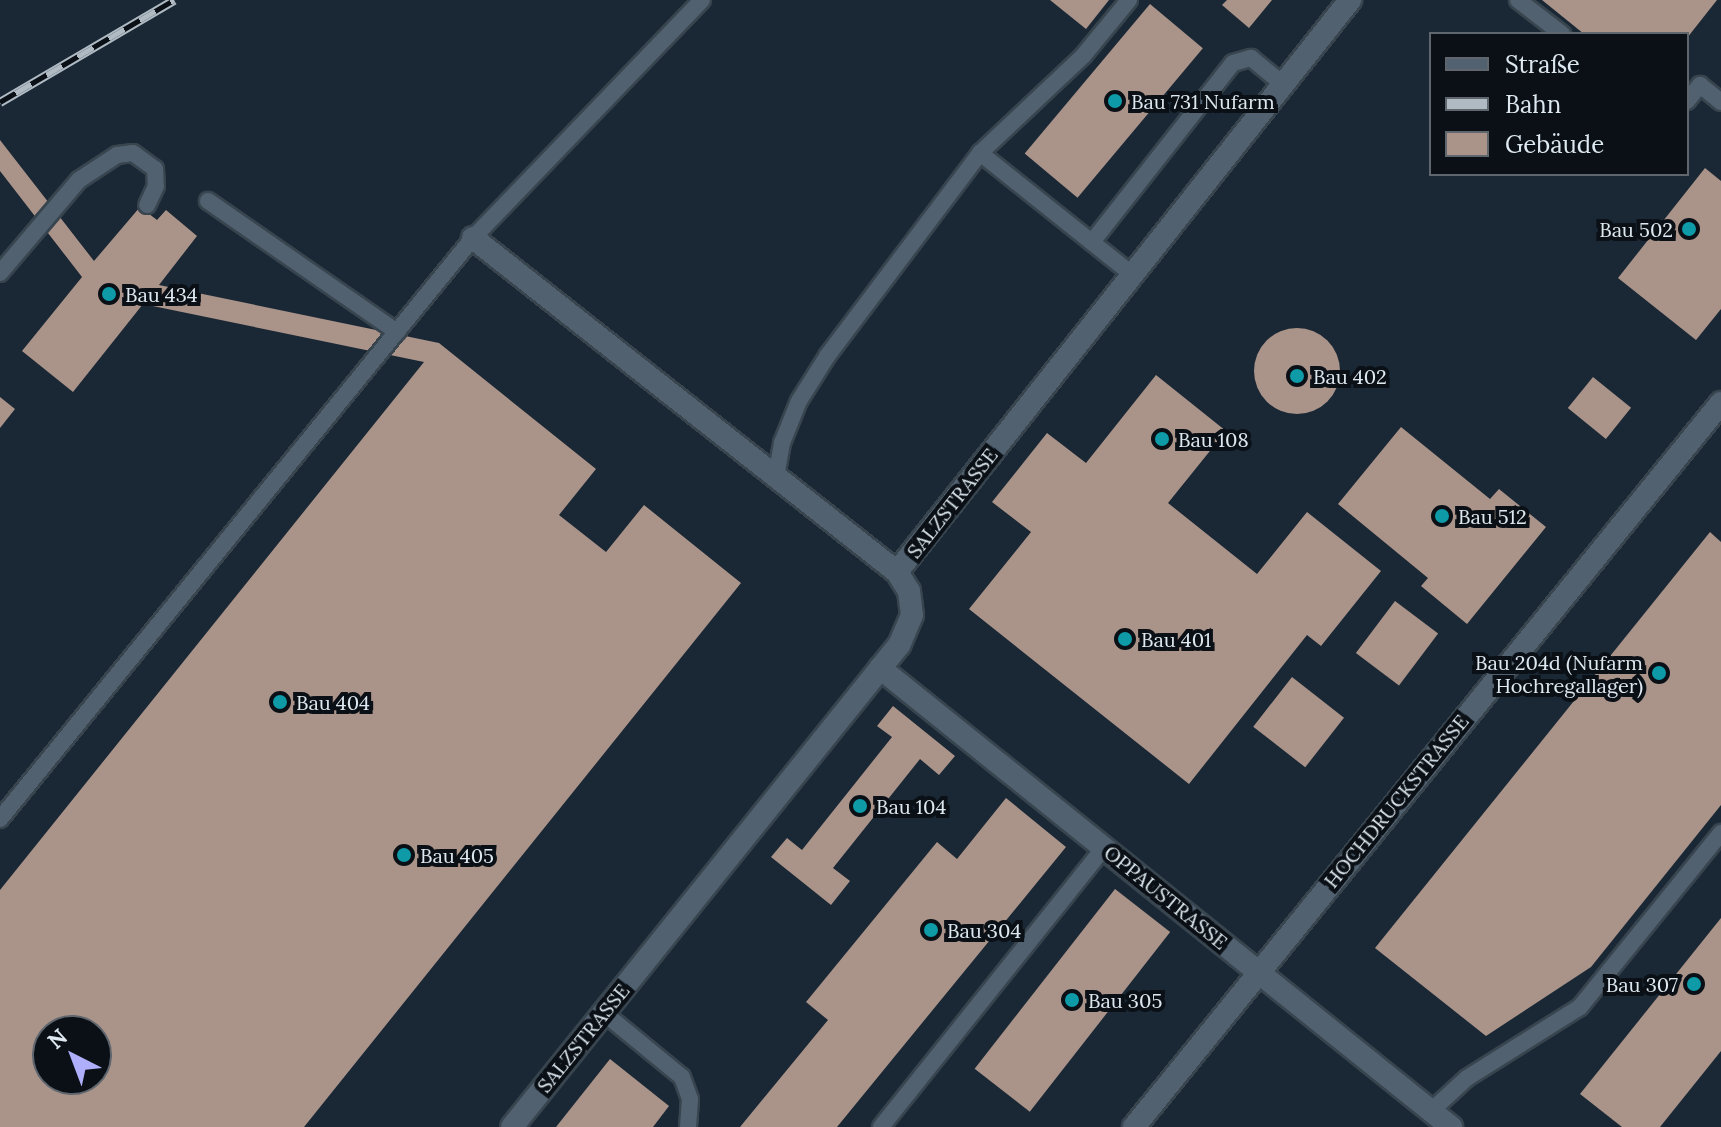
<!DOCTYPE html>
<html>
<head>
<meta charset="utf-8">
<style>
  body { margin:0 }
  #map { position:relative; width:1721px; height:1127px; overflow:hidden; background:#1a2835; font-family:Lora,serif }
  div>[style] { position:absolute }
  .building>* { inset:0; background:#aa9389; transform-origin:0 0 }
  .round { border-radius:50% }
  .roads { filter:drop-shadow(2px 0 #38454f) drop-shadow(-2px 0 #38454f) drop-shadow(0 2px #38454f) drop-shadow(0 -2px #38454f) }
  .service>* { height:16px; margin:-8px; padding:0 8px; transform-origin:8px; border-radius:8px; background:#516170 }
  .minor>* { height:22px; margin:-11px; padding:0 11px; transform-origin:11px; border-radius:11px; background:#516170 }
  .rail>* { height:9px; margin-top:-4.5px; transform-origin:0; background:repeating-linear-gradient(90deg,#0a1016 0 18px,#afbac3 0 36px); box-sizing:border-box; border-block:2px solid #afbac3 }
  .dots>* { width:22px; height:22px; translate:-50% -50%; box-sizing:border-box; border:4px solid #0a1016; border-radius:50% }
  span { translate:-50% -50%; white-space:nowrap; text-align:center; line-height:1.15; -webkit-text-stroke:8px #0a1016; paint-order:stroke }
  .poi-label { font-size:20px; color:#dee8f0 }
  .left { translate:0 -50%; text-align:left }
  .right { translate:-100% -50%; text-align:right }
  .street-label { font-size:20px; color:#dee8f0 }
  .legend { position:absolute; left:1429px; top:32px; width:260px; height:144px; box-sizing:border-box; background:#0a1016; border:2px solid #5f666d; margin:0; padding:10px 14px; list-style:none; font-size:24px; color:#dee8f0 }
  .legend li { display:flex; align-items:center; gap:16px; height:40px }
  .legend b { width:40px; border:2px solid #5f666d }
  .north { position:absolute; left:32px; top:1015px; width:80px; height:80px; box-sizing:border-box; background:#0a1016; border:2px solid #5f666d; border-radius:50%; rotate:318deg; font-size:22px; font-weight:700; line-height:32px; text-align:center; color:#dee8f0 }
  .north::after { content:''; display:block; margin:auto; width:28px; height:36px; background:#aeaefa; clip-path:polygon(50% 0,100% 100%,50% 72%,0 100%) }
</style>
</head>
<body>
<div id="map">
  <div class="building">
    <div style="clip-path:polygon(1050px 0,1109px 0,1086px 29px)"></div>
    <div style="clip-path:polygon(1227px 0,1272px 0,1249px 28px,1222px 5px)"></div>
    <div style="clip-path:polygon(1542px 0,1717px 0,1687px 38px,1584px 34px)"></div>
    <div style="left:1150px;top:4px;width:69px;height:195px;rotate:40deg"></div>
    <div style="clip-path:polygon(evenodd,0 140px,94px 261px,140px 207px,157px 220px,166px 210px,197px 236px,159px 285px,439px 343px,596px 469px,559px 515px,606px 552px,644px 505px,741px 583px,304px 1127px,0 1127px,0 890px,424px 362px,143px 304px,73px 392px,22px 351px,82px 277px,0 171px,0 140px,48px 1031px,96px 1031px,96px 1079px,48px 1079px,48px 1031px)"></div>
    <div style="clip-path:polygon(1705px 168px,1721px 181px,1721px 309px,1696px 340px,1618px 278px)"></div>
    <div class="round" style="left:1254px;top:328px;width:86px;height:86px"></div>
    <div style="clip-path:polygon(1156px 375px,1226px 431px,1168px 503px,1257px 574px,1307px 512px,1381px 571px,1321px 646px,1307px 635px,1189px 784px,969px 609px,1031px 532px,992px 502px,1047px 433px,1086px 463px)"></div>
    <div style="left:1593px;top:377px;width:49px;height:40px;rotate:39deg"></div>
    <div style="clip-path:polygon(0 397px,15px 409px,0 428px)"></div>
    <div style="clip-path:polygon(1401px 427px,1490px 499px,1499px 489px,1546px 527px,1467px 624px,1421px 586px,1428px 578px,1338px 504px)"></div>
    <div style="clip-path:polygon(1710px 532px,1721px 542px,1721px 805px,1591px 967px,1486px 1036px,1375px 948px)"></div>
    <div style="left:1395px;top:601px;width:54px;height:65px;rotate:37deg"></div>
    <div style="left:1292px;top:677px;width:66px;height:63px;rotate:38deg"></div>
    <div style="clip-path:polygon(893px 706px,955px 756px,939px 775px,920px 759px,833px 868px,850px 881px,831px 905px,771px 857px,787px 838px,802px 850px,892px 737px,877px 726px)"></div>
    <div style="clip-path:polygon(1006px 798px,1066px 847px,837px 1127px,740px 1127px,828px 1020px,806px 1002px,937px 842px,957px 859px)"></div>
    <div style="left:1115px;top:889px;width:70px;height:228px;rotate:38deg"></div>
    <div style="clip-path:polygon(1721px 918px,1721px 1051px,1660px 1127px,1622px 1127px,1580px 1094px)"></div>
    <div style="clip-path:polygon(610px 1059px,669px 1106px,653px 1127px,556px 1127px)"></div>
  </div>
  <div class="roads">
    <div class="service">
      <div style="left:1129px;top:0;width:72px;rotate:129.4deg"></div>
      <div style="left:1083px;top:56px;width:141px;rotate:136.7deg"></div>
      <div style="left:980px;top:153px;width:196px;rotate:38.6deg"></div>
      <div style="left:1518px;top:0;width:56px;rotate:37.7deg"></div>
      <div style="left:1687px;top:101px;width:21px;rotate:-51deg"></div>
      <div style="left:1700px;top:85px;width:27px;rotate:39deg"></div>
      <div style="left:208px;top:201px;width:230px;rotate:34.7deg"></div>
      <div style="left:1092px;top:242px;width:228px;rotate:-51.8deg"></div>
      <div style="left:1233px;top:63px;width:19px;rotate:-16deg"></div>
      <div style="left:1251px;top:58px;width:43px;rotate:39.3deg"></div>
      <div style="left:0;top:273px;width:122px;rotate:-49.7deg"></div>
      <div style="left:79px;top:180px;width:45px;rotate:-33.3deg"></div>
      <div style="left:117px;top:155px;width:16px;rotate:-7deg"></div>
      <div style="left:133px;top:153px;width:27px;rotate:36deg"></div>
      <div style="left:155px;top:169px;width:17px;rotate:87deg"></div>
      <div style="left:156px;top:186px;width:21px;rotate:115deg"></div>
      <div style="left:776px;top:477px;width:35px;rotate:-80deg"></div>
      <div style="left:782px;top:443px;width:45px;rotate:-68deg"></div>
      <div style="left:799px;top:401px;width:54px;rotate:-57.8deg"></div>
      <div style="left:828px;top:355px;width:253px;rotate:-53deg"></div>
      <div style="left:0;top:819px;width:749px;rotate:-50.85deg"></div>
      <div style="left:473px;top:238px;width:330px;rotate:-46.1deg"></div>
      <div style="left:604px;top:1013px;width:101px;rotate:39.4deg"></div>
      <div style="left:682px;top:1077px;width:23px;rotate:70deg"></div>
      <div style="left:690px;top:1099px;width:28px;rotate:94deg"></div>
      <div style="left:1431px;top:1111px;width:49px;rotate:-42.5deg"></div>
      <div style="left:1467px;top:1078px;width:133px;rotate:-32.1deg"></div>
      <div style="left:1580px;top:1007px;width:224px;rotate:-51deg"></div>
      <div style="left:881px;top:1127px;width:357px;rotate:-51.4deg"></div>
    </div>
    <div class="minor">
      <div style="left:473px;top:238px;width:540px;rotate:38.23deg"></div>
      <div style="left:897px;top:572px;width:22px;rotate:58deg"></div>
      <div style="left:909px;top:591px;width:24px;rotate:83deg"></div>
      <div style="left:912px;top:615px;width:33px;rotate:113deg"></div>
      <div style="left:899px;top:645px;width:618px;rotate:128.76deg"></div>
      <div style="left:897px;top:572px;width:730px;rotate:-51.62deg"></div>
      <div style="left:880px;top:668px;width:733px;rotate:38.79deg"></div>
      <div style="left:1134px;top:1127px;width:932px;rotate:-50.97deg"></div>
    </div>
  </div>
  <div class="rail">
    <div style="left:0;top:102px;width:202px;rotate:-30.4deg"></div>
  </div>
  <div class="dots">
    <div style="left:1115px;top:101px;background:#0f9aa8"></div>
    <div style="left:1689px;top:229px;background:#0f9aa8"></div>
    <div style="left:109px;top:294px;background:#0f9aa8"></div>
    <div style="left:1297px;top:376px;background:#0f9aa8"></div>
    <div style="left:1162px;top:439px;background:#0f9aa8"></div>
    <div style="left:1442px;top:516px;background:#0f9aa8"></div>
    <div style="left:1125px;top:639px;background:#0f9aa8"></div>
    <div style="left:1659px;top:673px;background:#0f9aa8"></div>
    <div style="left:280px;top:702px;background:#0f9aa8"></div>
    <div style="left:860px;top:806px;background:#0f9aa8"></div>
    <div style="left:404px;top:855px;background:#0f9aa8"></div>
    <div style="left:931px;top:930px;background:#0f9aa8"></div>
    <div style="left:1694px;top:984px;background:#0f9aa8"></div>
    <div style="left:1072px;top:1000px;background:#0f9aa8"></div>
  </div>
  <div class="poi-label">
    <span class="left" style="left:1131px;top:101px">Bau 731 Nufarm</span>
    <span class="right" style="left:1673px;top:229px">Bau 502</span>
    <span class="left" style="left:125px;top:294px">Bau 434</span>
    <span class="left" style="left:1313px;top:376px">Bau 402</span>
    <span class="left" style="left:1178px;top:439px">Bau 108</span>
    <span class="left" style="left:1458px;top:516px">Bau 512</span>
    <span class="left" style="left:1141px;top:639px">Bau 401</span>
    <span class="right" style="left:1643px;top:674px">Bau 204d (Nufarm<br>Hochregallager)</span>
    <span class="left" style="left:296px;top:702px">Bau 404</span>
    <span class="left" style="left:876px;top:806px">Bau 104</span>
    <span class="left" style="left:420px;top:855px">Bau 405</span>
    <span class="left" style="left:947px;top:930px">Bau 304</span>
    <span class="right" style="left:1678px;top:984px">Bau 307</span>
    <span class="left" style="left:1088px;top:1000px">Bau 305</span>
  </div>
  <div class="street-label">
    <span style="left:952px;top:503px;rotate:-52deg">SALZSTRASSE</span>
    <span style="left:1396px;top:801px;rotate:-51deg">HOCHDRUCKSTRASSE</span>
    <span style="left:1166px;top:897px;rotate:39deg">OPPAUSTRASSE</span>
    <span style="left:583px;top:1038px;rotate:-51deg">SALZSTRASSE</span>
  </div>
  <ul class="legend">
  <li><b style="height:10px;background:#516170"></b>Straße</li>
  <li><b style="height:10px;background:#afbac3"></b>Bahn</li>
  <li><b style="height:22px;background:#aa9389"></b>Gebäude</li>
  </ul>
  <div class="north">N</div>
</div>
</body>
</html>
